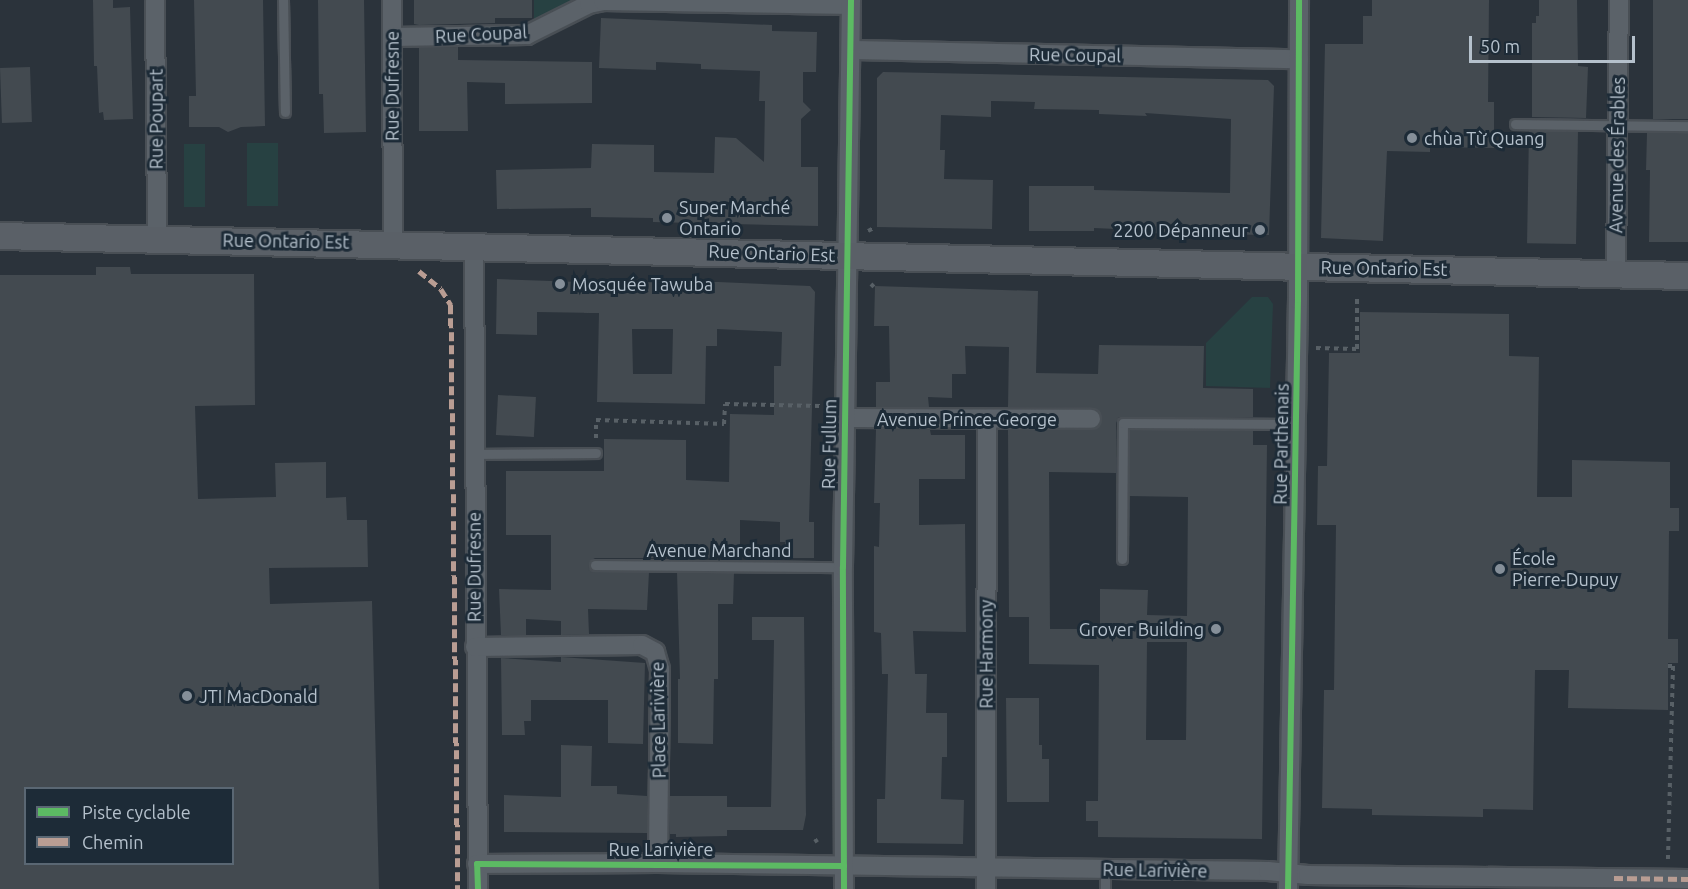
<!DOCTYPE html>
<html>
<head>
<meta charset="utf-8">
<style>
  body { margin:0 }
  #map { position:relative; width:1688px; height:889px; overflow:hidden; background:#2b333b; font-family:Ubuntu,sans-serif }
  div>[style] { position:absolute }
  .green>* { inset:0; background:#274142; transform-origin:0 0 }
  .building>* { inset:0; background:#434a50; transform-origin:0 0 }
  .path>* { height:4px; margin-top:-2px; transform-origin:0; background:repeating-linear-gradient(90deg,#586066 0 4.5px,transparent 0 9px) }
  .roads { filter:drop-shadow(2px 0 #494f55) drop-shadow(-2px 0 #494f55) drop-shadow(0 2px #494f55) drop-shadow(0 -2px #494f55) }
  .lane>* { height:9px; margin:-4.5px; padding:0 4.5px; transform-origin:4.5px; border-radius:4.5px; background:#5b6269 }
  .street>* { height:18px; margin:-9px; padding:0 9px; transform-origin:9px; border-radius:9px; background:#5b6269 }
  .secondary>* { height:26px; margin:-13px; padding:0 13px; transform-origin:13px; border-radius:13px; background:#5a6067 }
  .quiet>* { height:4.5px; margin-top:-2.25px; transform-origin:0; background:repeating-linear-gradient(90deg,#b99d93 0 9px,transparent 0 13.5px) }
  .cycleway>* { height:6px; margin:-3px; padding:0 3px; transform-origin:3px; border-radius:3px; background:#5cba63 }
  .dots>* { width:16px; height:16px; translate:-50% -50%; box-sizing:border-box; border:3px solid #1d2b37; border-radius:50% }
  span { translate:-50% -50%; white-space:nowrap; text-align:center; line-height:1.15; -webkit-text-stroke:6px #1d2b37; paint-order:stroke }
  .street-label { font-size:18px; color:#b5c1cc }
  .poi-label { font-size:18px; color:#b5c1cc }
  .left { translate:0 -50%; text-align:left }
  .right { translate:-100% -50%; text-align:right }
  .legend { position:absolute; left:24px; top:787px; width:210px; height:78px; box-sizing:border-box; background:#1d2b37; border:2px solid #5a6773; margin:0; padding:8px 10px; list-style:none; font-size:18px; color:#b5c1cc }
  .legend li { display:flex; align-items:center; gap:12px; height:30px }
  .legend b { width:30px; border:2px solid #5a6773 }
  .scale { position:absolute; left:1469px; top:36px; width:166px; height:27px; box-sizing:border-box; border:3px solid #b5c1cc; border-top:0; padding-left:8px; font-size:18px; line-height:21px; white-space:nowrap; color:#b5c1cc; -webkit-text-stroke:4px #1d2b37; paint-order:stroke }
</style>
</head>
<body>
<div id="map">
  <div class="green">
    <div style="clip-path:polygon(534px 0,599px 0,534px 29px)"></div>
    <div style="left:247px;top:143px;width:31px;height:63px"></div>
    <div style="left:184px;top:144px;width:21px;height:63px"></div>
    <div style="clip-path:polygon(1252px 297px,1268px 297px,1273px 304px,1270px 388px,1206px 386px,1206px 343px)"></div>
  </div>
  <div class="building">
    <div style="clip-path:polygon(93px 0,113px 0,113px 8px,130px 7px,133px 119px,104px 120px,103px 112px,99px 113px,97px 66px,94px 66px)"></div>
    <div style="clip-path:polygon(194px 0,263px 0,265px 126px,241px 127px,228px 132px,219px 127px,189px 127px,189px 96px,196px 96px)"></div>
    <div style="clip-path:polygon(318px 0,364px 0,366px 132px,324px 133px,323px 94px,319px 94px)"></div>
    <div style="clip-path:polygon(414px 0,532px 0,532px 18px,495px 18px,495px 23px,419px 25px,414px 24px)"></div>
    <div style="clip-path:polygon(1372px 0,1489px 0,1488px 102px,1494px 102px,1494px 148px,1430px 147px,1430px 152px,1387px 151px,1383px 241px,1321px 238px,1325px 44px,1363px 44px,1363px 16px,1372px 16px)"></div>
    <div style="clip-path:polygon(1539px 0,1577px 0,1578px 66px,1588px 67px,1586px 118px,1532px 117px,1532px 23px,1536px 23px,1536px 16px,1539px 16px)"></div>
    <div style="left:1653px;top:0;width:35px;height:119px"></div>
    <div style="clip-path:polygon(601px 18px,772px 25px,772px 31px,817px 32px,816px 72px,803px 72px,803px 102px,811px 110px,801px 119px,801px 167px,818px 167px,818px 226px,653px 222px,653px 218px,591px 217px,591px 208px,497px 209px,496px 170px,591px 168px,592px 144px,654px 145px,654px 172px,714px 173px,715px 137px,736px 138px,764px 162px,765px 101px,759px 101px,760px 71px,701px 69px,701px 64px,656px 62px,656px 70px,599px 68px)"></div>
    <div style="clip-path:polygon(458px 47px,458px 60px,592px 62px,592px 103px,505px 104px,505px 83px,467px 82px,468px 131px,419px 131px,419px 48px)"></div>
    <div style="left:30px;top:67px;width:55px;height:30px;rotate:88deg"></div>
    <div style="clip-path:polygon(883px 72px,1268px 80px,1274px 86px,1269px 235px,1138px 233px,1138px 230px,1094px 228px,1094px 231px,1029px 231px,1029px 186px,1094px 186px,1094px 190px,1230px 193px,1231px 119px,1145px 113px,1147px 116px,1099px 114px,1099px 110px,1034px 109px,1035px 102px,991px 101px,991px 117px,941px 115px,940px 150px,945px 150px,944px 179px,993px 180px,992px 229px,877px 227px,877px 78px)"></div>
    <div style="left:1578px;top:131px;width:113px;height:49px;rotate:91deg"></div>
    <div style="clip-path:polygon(1647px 133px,1688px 133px,1688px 242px,1649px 242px,1650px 170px,1646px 170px)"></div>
    <div style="clip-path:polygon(evenodd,96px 267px,130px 267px,131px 274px,254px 274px,255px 405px,195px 406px,198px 499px,276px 497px,275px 463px,326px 462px,326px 498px,346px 497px,347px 520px,367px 520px,368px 567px,269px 568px,270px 604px,372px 601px,379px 889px,0 889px,0 275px,96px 275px,96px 267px,26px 789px,232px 789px,232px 864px,26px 864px,26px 789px)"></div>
    <div style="clip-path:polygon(evenodd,497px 279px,579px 282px,718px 282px,810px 286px,815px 292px,809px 522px,814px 522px,814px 558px,785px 558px,785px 542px,780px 542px,780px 522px,740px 520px,740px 558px,595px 558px,590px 561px,589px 568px,594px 572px,649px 572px,647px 610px,588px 609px,589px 634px,561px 635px,561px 621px,526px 619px,526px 635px,501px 635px,499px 589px,551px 590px,551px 535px,506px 535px,506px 471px,604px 471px,604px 439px,686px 440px,686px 480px,729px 482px,730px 414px,774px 415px,774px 366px,781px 366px,782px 332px,717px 329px,717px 346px,706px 346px,705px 404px,597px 402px,599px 313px,537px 312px,537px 335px,496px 334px,497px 279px,632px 329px,673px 329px,672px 374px,633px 374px,632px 329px)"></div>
    <div style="clip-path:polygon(evenodd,875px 286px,1038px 291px,1036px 373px,1098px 374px,1099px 345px,1204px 346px,1203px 388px,1253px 389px,1253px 417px,1119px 417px,1116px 423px,1116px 473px,1049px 472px,1050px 629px,1100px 629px,1100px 589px,1148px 590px,1147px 615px,1187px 616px,1188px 497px,1129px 496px,1130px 430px,1253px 430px,1253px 445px,1267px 445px,1262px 839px,1098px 837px,1098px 821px,1086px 821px,1086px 801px,1098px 801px,1099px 665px,1029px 664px,1029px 617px,1009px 617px,1008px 430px,1092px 430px,1100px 425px,1101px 414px,1091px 408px,1008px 407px,1009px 347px,965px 346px,966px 374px,952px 374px,952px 398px,928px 397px,929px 407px,876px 407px,876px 382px,890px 382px,889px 326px,874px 326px,875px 286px,1147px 642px,1187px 642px,1186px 740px,1146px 740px,1147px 642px)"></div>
    <div style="clip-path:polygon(1360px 312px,1509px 314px,1509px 356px,1539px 357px,1537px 497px,1572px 497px,1572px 460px,1670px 462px,1670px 508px,1679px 508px,1679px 531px,1669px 531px,1668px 639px,1678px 639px,1678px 663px,1668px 663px,1668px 710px,1568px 708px,1569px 670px,1535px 670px,1533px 810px,1483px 809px,1483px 817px,1372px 815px,1372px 809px,1322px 808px,1324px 690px,1334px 690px,1336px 525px,1317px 525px,1318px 466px,1327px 466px,1329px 353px,1360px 353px)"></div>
    <div style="left:498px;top:395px;width:38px;height:40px;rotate:3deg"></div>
    <div style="clip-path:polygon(876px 429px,930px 430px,931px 435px,965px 435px,965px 479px,919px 479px,919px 525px,965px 524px,966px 632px,913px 631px,915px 674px,927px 674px,926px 713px,947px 713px,947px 757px,942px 757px,941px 799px,964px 800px,963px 844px,877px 843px,877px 799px,885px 799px,888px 674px,882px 674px,881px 633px,874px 632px,874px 546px,879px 547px,880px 503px,874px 503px)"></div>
    <div style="clip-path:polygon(677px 572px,734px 573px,733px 604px,718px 604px,718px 679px,714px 679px,713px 744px,678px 743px,678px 679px,680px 679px)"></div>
    <div style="clip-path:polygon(752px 617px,804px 617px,806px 815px,803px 830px,727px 830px,727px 836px,676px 837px,676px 834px,670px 834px,670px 796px,727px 796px,727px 807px,771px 807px,774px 640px,752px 640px)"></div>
    <div style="clip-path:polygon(561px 657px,645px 663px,643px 744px,608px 743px,608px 700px,531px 700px,531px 721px,524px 721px,525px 735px,502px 735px,501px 658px,561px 662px)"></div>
    <div style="clip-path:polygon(1006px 698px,1039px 698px,1039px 745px,1042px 745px,1042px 759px,1049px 759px,1049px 802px,1007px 802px)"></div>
    <div style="clip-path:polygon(561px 745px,592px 746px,591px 786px,617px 786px,617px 794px,647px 796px,647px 833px,504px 832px,504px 795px,561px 797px)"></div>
  </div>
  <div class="path">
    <div style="left:868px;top:231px;width:7px;rotate:-27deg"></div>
    <div style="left:871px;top:284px;width:4px;rotate:45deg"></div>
    <div style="left:1316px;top:348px;width:41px;rotate:1.4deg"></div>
    <div style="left:1357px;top:349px;width:54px;rotate:-90deg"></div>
    <div style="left:596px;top:438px;width:18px;rotate:-90deg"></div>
    <div style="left:596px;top:420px;width:128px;rotate:1.8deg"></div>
    <div style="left:724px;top:424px;width:20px;rotate:-87deg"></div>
    <div style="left:725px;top:404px;width:95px;rotate:1.2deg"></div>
    <div style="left:1668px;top:666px;width:5px"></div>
    <div style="left:1673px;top:666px;width:194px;rotate:91.5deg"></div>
    <div style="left:815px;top:839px;width:4px;rotate:56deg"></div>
  </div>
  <div class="roads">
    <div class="lane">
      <div style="left:283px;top:0;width:112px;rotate:89deg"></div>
      <div style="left:1515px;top:124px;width:173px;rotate:0.7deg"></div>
      <div style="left:474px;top:454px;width:122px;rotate:-0.5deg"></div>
      <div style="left:1122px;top:559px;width:136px;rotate:-89.6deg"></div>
      <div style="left:1123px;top:423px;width:173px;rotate:0.3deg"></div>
      <div style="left:595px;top:565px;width:248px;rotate:0.5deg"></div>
      <div style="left:1105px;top:870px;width:19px;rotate:90deg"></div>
    </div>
    <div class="street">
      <div style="left:155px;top:0;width:238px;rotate:89.5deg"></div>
      <div style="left:392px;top:0;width:243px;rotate:89.8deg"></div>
      <div style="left:392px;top:37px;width:135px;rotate:-0.8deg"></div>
      <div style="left:527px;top:35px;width:69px;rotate:-26.6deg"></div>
      <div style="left:589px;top:4px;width:14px;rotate:-12deg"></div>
      <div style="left:603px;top:1px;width:248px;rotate:0.9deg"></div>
      <div style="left:851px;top:50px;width:448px;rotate:1.2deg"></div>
      <div style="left:474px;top:246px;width:643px;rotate:89.64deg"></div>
      <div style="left:1616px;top:274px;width:274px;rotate:-89.4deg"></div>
      <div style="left:844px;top:418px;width:247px;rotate:0.2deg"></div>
      <div style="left:475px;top:647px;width:167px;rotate:-0.7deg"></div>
      <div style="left:642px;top:645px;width:15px;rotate:28deg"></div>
      <div style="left:655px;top:652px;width:18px;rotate:74deg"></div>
      <div style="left:660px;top:669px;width:194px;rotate:90.6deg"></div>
      <div style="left:477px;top:864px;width:181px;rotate:-0.3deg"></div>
      <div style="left:658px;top:863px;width:610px;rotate:0.75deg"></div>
      <div style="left:1268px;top:871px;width:40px;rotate:5.7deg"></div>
      <div style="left:1308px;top:875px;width:380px;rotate:0.6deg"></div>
      <div style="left:844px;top:889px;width:322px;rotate:-90.2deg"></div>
      <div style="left:843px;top:567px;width:567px;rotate:-89.19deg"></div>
      <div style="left:986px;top:889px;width:470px;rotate:-89.9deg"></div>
      <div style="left:1288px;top:889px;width:589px;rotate:-89.03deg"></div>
      <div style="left:1298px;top:300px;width:300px;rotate:-89.8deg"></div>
    </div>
    <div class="secondary">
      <div style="left:0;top:236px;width:1688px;rotate:1.36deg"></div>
    </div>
  </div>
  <div class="quiet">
    <div style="left:419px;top:271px;width:28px;rotate:39deg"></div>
    <div style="left:441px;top:289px;width:19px;rotate:58deg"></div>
    <div style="left:451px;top:305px;width:584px;rotate:89.31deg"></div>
    <div style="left:1614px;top:878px;width:74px;rotate:0.8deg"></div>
  </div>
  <div class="cycleway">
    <div style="left:478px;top:889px;width:25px;rotate:-92deg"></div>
    <div style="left:477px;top:864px;width:367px;rotate:0.3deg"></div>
    <div style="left:844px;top:889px;width:322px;rotate:-90.2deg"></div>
    <div style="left:843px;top:567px;width:567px;rotate:-89.19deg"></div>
    <div style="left:1288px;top:889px;width:589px;rotate:-89.03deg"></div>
    <div style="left:1298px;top:300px;width:300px;rotate:-89.8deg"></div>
  </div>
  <div class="dots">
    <div style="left:1412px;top:138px;background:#858f99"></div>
    <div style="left:667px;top:218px;background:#858f99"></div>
    <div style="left:1260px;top:230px;background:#858f99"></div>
    <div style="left:560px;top:284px;background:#858f99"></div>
    <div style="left:1500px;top:569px;background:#858f99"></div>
    <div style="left:1216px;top:629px;background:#858f99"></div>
    <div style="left:187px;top:696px;background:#858f99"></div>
  </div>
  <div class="street-label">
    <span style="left:481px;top:34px;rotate:-3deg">Rue Coupal</span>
    <span style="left:1075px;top:55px;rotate:1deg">Rue Coupal</span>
    <span style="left:392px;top:86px;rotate:-90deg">Rue Dufresne</span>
    <span style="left:156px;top:119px;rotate:-90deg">Rue Poupart</span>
    <span style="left:1617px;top:155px;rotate:-89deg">Avenue des Érables</span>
    <span style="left:286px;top:241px;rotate:1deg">Rue Ontario Est</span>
    <span style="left:772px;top:253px;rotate:2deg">Rue Ontario Est</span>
    <span style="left:1384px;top:268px;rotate:1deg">Rue Ontario Est</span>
    <span style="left:967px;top:419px">Avenue Prince-George</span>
    <span style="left:829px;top:444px;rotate:-89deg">Rue Fullum</span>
    <span style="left:1281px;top:444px;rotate:-89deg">Rue Parthenais</span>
    <span style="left:719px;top:550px">Avenue Marchand</span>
    <span style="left:474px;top:567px;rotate:-90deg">Rue Dufresne</span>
    <span style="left:986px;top:654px;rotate:-90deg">Rue Harmony</span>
    <span style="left:658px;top:720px;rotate:-91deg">Place Larivière</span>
    <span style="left:661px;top:849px">Rue Larivière</span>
    <span style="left:1155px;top:870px;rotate:1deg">Rue Larivière</span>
  </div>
  <div class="poi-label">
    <span class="left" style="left:1424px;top:138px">chùa Từ Quang</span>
    <span class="left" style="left:679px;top:218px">Super Marché<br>Ontario</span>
    <span class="right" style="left:1248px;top:230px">2200 Dépanneur</span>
    <span class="left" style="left:572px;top:284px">Mosquée Tawuba</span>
    <span class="left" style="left:1512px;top:569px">École<br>Pierre-Dupuy</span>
    <span class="right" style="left:1204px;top:629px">Grover Building</span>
    <span class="left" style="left:199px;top:696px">JTI MacDonald</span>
  </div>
  <ul class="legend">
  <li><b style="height:8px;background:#5cba63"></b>Piste cyclable</li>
  <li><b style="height:8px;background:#b99d93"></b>Chemin</li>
  </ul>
  <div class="scale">50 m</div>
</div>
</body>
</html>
